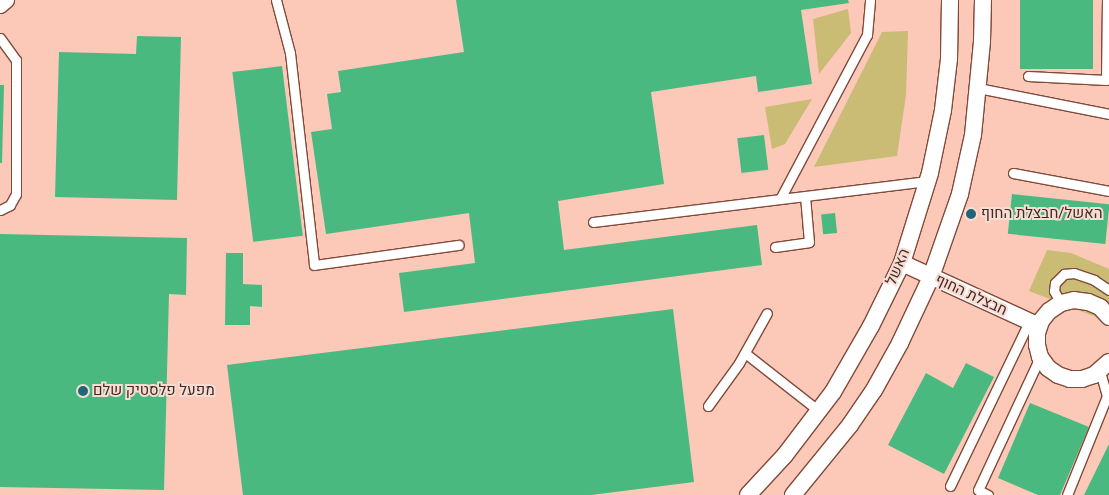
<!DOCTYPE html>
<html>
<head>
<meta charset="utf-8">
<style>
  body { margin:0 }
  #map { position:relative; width:1109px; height:495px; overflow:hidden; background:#fcc8b8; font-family:Georgia,Heebo,serif }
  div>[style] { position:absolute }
  .green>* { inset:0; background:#cabc75 }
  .building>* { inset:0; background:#49b980; transform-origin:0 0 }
  .roads { filter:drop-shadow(1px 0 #814a39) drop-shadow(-1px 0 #814a39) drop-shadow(0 1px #814a39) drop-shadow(0 -1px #814a39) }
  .lane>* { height:9px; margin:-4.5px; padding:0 4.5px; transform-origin:4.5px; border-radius:4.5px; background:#fff }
  .street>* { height:16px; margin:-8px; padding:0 8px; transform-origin:8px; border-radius:8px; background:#fff }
  .dots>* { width:14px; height:14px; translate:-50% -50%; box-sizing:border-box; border:2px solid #f7dcd4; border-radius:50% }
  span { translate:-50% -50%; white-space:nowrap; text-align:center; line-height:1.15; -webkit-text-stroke:4px #f7dcd4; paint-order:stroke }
  .poi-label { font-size:15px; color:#412821 }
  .left { translate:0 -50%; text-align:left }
  .street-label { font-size:15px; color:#412821 }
</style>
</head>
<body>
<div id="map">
  <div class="green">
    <div style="clip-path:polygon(848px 9px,851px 33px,819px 74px,813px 19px)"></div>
    <div style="clip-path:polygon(908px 31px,906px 95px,897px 156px,814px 167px,882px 32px)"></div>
    <div style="clip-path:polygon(812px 99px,785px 144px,772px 149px,765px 107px)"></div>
    <div style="clip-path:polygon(1047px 250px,1071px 253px,1109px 269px,1109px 322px,1029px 291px)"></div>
  </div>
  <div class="building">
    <div style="clip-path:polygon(456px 0,848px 0,849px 3px,801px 10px,812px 84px,758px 92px,756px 76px,651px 92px,664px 184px,558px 201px,564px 250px,757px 225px,762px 265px,404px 312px,399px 273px,475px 263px,469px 213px,326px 234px,311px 132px,332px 129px,327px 94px,341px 92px,338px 71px,464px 52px)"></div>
    <div style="left:1020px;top:0;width:73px;height:69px"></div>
    <div style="clip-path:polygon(137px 36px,181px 37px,177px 200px,55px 197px,59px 52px,136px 54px)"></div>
    <div style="left:282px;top:66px;width:171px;height:50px;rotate:83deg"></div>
    <div style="clip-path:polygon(0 85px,4px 85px,2px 163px,0 163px)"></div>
    <div style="left:764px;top:135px;width:35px;height:27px;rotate:83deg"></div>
    <div style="left:1012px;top:194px;width:98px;height:40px;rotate:6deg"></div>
    <div style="left:835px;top:213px;width:20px;height:14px;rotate:84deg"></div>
    <div style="clip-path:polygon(0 234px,187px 238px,186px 295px,169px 294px,164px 490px,0 487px)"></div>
    <div style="clip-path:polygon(226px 253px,243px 253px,243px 284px,262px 285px,262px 307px,250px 306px,250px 325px,225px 325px)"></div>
    <div style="clip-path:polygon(673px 309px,694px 482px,591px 495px,243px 495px,227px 365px)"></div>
    <div style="clip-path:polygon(966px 363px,994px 377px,944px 474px,888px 445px,926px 373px,953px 388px)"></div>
    <div style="clip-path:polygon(1030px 403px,1089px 427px,1060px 495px,1038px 495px,998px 478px)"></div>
    <div style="clip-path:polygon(1109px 444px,1109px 495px,1084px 495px)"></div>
  </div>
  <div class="roads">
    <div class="lane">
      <div style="left:276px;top:0;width:55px;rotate:75.2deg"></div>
      <div style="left:290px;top:53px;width:213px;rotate:83.5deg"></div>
      <div style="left:314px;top:265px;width:146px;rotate:-7.9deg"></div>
      <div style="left:0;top:38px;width:27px;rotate:54deg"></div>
      <div style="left:16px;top:60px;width:134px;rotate:90deg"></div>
      <div style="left:16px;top:194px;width:13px;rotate:119deg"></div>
      <div style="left:10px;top:205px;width:11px;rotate:153deg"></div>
      <div style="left:1028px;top:76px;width:78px;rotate:2.9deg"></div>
      <div style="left:1106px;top:80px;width:80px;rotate:-89.3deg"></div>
      <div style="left:978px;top:88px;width:134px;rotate:11.2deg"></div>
      <div style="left:1013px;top:173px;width:98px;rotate:10.6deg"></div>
      <div style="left:780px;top:199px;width:186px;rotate:-62.1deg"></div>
      <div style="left:867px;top:35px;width:35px;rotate:-85deg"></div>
      <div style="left:593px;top:222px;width:337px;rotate:-7deg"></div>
      <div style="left:775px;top:247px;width:34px;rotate:-8deg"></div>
      <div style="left:809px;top:242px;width:46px;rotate:-95deg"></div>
      <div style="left:1061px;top:303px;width:14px;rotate:-120deg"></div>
      <div style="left:1054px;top:291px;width:8px;rotate:-83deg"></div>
      <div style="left:1055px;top:283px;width:13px;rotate:-45deg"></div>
      <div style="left:1064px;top:274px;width:10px;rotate:-6deg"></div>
      <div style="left:1074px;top:273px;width:21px;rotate:19deg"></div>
      <div style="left:1094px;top:280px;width:18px;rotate:34deg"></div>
      <div style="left:745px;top:353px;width:94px;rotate:38.1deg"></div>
      <div style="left:708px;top:406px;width:53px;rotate:-54.2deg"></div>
      <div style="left:739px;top:363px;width:57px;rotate:-60.8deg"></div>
      <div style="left:950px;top:486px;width:182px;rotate:-64.3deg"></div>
      <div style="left:988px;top:495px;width:11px;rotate:-153deg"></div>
      <div style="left:978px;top:490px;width:147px;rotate:-65deg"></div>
      <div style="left:1067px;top:495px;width:107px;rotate:-68deg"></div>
      <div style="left:1107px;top:396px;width:25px;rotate:-106deg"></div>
    </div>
    <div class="street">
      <div style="left:0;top:5px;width:8px;rotate:-40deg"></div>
      <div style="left:902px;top:263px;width:151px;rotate:24.7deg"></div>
      <div style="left:1109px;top:317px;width:13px;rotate:-132deg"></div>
      <div style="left:1100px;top:307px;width:13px;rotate:-157deg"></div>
      <div style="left:1088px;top:302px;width:14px;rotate:-172deg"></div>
      <div style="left:1074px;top:300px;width:13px;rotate:167deg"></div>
      <div style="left:1061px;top:303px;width:14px;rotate:146deg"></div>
      <div style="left:1049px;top:311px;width:13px;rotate:129deg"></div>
      <div style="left:1041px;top:321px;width:13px;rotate:108deg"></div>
      <div style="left:1037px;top:333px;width:12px;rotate:90deg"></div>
      <div style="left:1037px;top:345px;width:12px;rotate:76deg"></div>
      <div style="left:1040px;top:357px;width:14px;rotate:54deg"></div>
      <div style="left:1048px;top:368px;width:12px;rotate:35deg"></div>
      <div style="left:1058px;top:375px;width:13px;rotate:18deg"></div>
      <div style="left:1070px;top:379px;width:12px"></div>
      <div style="left:1082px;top:379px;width:13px;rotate:-18deg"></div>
      <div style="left:1094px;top:375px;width:20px;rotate:-41deg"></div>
      <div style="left:748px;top:495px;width:54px;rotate:-47.2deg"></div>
      <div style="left:785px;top:455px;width:79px;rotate:-52.7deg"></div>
      <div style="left:833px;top:392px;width:76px;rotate:-60.1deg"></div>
      <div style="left:871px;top:326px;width:70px;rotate:-63.8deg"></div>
      <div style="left:902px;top:263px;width:94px;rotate:-72.7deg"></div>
      <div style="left:930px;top:173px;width:64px;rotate:-78.3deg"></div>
      <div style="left:943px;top:110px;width:51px;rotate:-83.3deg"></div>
      <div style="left:949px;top:59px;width:59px;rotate:-89deg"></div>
      <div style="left:793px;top:495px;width:90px;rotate:-50.8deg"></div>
      <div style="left:850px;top:425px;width:42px;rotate:-55.6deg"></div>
      <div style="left:874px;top:390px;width:54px;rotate:-61deg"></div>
      <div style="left:900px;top:343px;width:73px;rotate:-64.8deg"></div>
      <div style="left:931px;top:277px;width:88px;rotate:-70.7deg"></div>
      <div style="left:960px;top:194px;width:60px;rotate:-77.6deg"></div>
      <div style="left:973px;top:135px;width:94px;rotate:-84.5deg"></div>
      <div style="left:982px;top:41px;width:41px;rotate:-88.6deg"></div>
    </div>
  </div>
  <div class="dots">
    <div style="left:971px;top:214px;background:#216577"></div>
    <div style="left:83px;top:391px;background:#216577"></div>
  </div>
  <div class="poi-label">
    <span class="left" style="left:981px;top:214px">האשל/חבצלת החוף</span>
    <span class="left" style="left:93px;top:391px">מפעל פלסטיק שלם</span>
  </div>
  <div class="street-label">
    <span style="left:898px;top:267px;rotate:-67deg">האשל</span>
    <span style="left:971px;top:295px;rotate:25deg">חבצלת החוף</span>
  </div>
</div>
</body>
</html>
